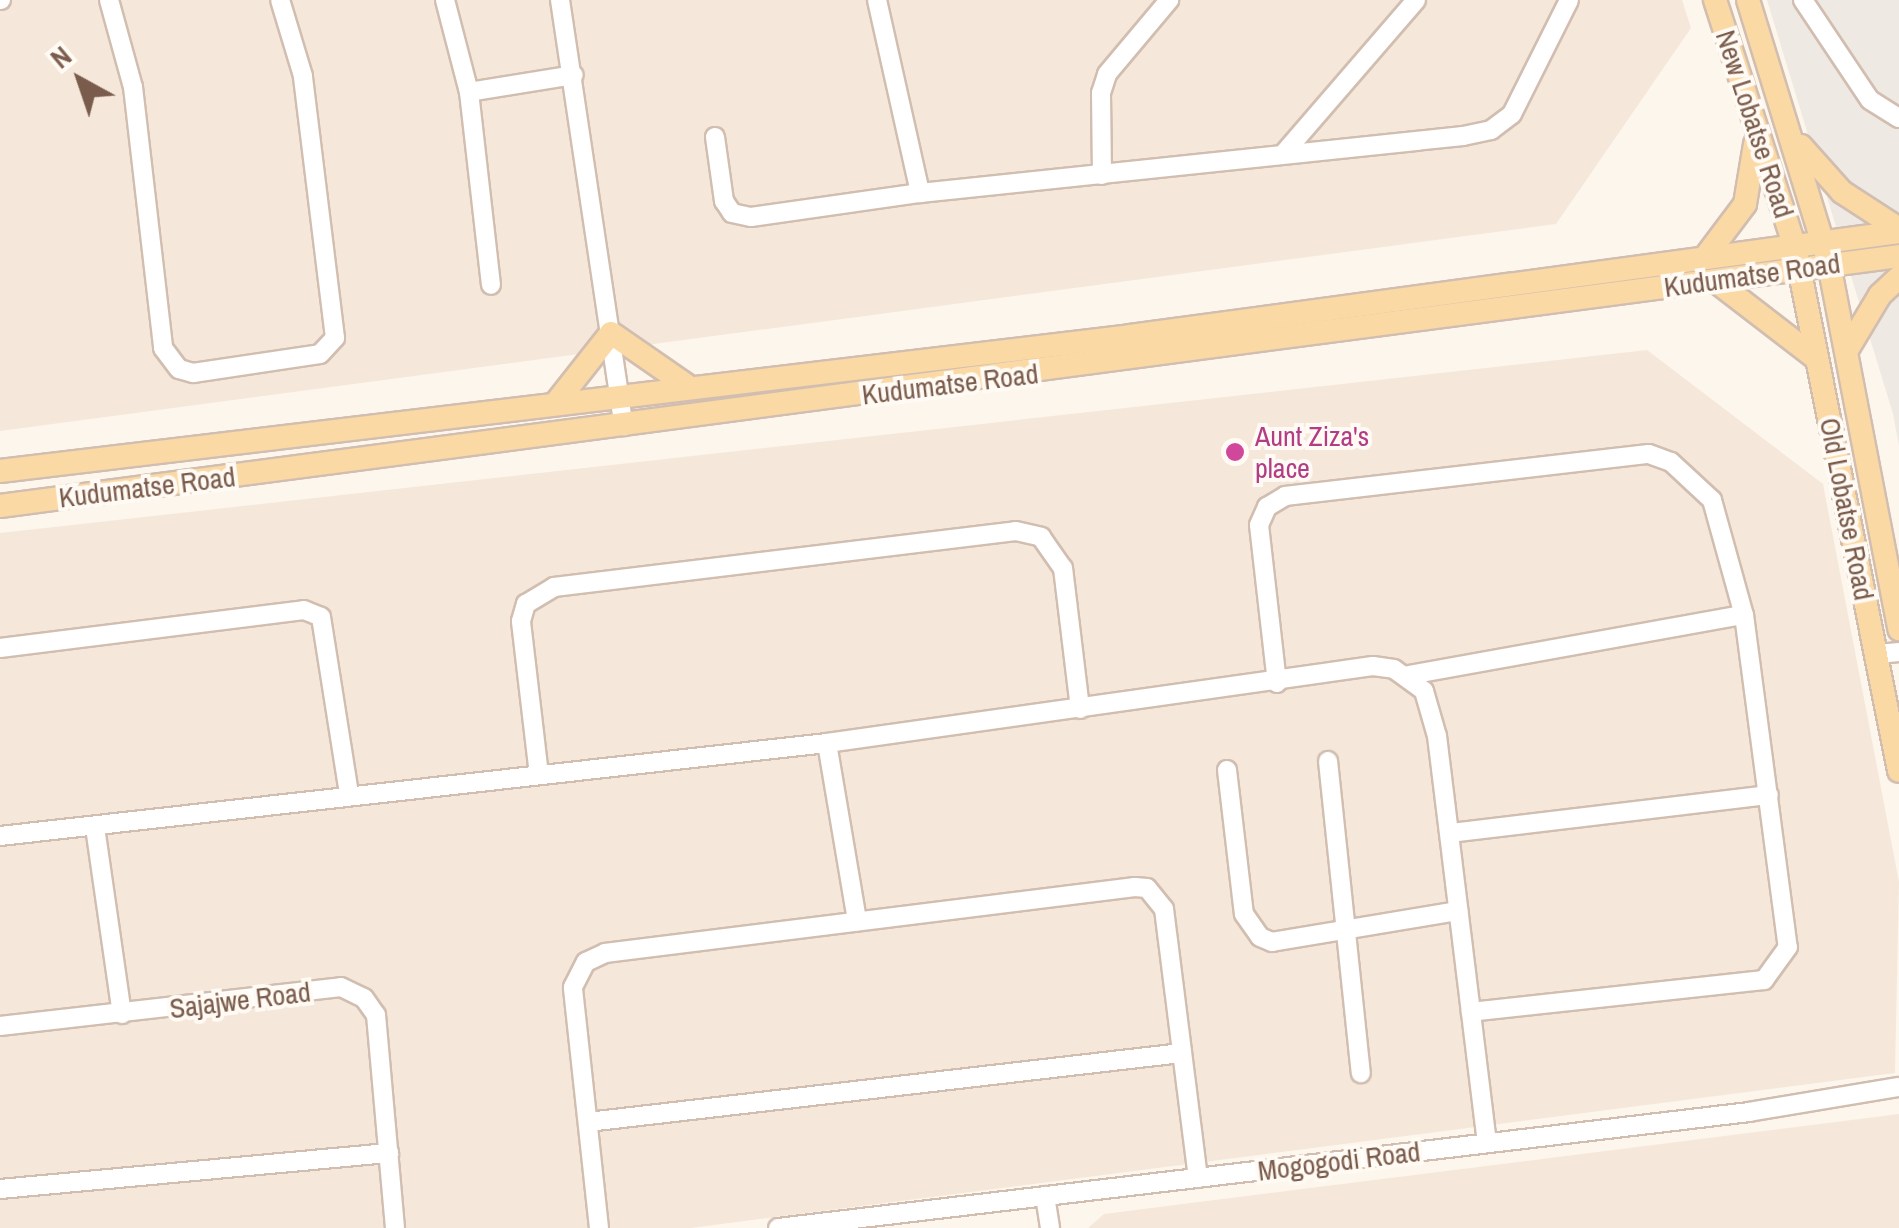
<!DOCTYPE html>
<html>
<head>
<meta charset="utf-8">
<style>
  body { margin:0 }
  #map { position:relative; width:1899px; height:1228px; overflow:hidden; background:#fdf6ec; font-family:"Archivo Narrow",sans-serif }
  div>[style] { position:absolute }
  .residential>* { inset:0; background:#f5e8da }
  .industrial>* { inset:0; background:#efe9e4 }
  .roads { filter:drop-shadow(2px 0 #d1beb0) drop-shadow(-2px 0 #d1beb0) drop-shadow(0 2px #d1beb0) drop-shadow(0 -2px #d1beb0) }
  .minor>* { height:18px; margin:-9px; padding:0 9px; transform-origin:9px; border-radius:9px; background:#fff }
  .major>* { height:22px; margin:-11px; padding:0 11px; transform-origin:11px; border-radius:11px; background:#fbd9a5 }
  .dots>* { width:28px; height:28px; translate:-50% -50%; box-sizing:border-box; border:5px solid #fffaf3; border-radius:50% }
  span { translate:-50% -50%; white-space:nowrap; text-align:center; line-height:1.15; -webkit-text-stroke:8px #fffaf3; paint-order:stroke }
  .street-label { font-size:28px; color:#7a5c4d }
  .hotel-label { font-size:28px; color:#b23c85 }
  .left { translate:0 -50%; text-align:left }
  .north { position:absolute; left:30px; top:30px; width:100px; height:100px; -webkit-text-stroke:8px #fffaf3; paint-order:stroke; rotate:320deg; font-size:28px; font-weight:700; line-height:40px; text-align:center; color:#7a5c4d }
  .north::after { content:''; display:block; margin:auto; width:35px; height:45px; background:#7a5c4d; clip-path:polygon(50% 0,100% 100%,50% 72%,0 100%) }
</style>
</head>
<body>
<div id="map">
  <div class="residential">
    <div style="clip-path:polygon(0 0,1682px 0,1691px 28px,1556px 224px,0 431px)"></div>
    <div style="clip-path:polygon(1647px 350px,1823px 484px,1899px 882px,1895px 1073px,691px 1228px,0 1228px,0 533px)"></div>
    <div style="clip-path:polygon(1899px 1114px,1899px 1228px,1088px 1228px,1104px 1214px)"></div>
  </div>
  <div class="industrial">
    <div style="clip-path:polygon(1767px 0,1899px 0,1899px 446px,1893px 414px)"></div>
  </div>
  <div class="roads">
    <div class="minor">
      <div style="left:0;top:0;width:1px"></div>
      <div style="left:109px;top:0;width:90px;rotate:74.6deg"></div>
      <div style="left:133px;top:87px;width:263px;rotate:83.4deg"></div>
      <div style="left:163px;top:348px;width:26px;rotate:53deg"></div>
      <div style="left:179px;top:369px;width:15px;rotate:16deg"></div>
      <div style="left:193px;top:373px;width:128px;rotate:-8.5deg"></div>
      <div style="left:320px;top:354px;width:22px;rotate:-47deg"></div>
      <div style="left:335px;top:338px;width:264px;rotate:-97deg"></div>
      <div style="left:303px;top:76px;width:79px;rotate:-106.8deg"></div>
      <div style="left:445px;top:0;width:95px;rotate:75.4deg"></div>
      <div style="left:469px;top:92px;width:194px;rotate:83.5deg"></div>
      <div style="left:560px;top:0;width:431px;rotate:81.5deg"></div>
      <div style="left:877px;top:0;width:198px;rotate:77.4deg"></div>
      <div style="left:1803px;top:0;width:120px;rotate:56.2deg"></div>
      <div style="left:1870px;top:100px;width:34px;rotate:32deg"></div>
      <div style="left:469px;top:92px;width:106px;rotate:-9.2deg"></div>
      <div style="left:715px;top:137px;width:65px;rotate:82deg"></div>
      <div style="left:724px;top:201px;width:14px;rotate:56deg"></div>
      <div style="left:732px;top:213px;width:19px;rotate:12deg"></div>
      <div style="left:751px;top:217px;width:171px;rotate:-8.1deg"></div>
      <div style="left:920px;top:193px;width:546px;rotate:-5.99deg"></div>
      <div style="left:1463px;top:136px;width:29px;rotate:-12deg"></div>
      <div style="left:1491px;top:130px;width:26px;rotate:-37deg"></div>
      <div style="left:1512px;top:114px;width:127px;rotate:-63.4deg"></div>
      <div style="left:1284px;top:153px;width:202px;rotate:-49.2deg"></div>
      <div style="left:1102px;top:175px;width:82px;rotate:-90.7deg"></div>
      <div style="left:1101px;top:93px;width:20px;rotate:-72deg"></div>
      <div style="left:1107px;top:74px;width:97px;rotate:-50deg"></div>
      <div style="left:0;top:648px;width:306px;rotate:-7.1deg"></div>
      <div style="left:304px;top:610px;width:18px;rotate:22deg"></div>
      <div style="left:321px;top:617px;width:179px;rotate:81deg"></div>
      <div style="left:1877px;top:654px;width:22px;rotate:-5deg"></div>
      <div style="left:1409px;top:675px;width:340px;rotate:-10.2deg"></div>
      <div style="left:1277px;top:683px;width:159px;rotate:-96.5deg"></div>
      <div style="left:1259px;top:525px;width:20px;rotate:-66deg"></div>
      <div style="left:1267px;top:507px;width:21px;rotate:-31deg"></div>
      <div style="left:1285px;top:496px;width:366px;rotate:-6.6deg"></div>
      <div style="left:1649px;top:454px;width:23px;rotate:20deg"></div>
      <div style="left:1671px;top:462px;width:56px;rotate:42.8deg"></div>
      <div style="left:1712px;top:500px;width:119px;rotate:74.5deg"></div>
      <div style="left:1744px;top:615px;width:335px;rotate:82.5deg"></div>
      <div style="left:1788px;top:947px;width:41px;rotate:126deg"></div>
      <div style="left:1764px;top:980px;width:295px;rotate:173.8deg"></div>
      <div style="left:827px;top:743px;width:181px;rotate:80.4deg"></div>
      <div style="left:1328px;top:761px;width:314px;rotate:84deg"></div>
      <div style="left:1227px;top:770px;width:145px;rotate:83.3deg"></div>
      <div style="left:1244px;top:914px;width:28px;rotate:55deg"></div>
      <div style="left:1260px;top:937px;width:13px;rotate:23deg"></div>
      <div style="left:1272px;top:942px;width:189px;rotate:-9.5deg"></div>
      <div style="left:539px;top:775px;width:155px;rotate:-96.7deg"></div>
      <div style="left:521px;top:621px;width:18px;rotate:-74deg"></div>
      <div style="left:526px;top:604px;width:33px;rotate:-31deg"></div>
      <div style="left:554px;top:587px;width:465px;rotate:-6.9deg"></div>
      <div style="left:1016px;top:531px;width:26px;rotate:13deg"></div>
      <div style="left:1041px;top:537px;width:38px;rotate:55deg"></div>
      <div style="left:1063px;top:568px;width:142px;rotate:83.1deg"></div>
      <div style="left:95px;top:827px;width:189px;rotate:81.8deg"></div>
      <div style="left:1450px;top:833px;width:321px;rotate:-6.8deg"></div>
      <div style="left:0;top:836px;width:832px;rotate:-6.42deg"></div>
      <div style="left:827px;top:743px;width:551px;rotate:-8.03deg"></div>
      <div style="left:1373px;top:666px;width:21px;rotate:8deg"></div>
      <div style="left:1394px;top:669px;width:37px;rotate:36deg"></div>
      <div style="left:1424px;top:691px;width:47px;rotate:73.9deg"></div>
      <div style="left:1437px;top:736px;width:410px;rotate:83deg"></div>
      <div style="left:0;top:1026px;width:343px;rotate:-6.5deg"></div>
      <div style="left:341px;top:987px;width:25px;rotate:26deg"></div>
      <div style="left:364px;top:998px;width:21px;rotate:55deg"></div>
      <div style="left:376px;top:1015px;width:214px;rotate:84.9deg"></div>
      <div style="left:588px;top:1122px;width:598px;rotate:-6.63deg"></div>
      <div style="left:0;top:1189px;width:391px;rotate:-5.3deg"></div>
      <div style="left:1045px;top:1196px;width:32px;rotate:81deg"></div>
      <div style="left:599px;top:1228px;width:242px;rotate:-96.2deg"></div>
      <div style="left:573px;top:987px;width:28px;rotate:-63deg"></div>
      <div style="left:586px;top:962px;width:21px;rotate:-25deg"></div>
      <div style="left:605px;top:953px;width:534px;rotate:-7.1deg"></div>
      <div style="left:1135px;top:887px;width:12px;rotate:5deg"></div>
      <div style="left:1147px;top:888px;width:27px;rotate:51deg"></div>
      <div style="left:1164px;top:909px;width:271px;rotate:82.8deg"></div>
      <div style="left:778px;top:1228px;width:978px;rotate:-6.81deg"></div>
      <div style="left:1749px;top:1112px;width:152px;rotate:-9.5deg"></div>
    </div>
    <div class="major">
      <div style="left:1715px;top:0;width:260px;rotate:72.1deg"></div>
      <div style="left:1795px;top:247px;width:534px;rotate:78.77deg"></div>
      <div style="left:1748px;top:0;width:276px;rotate:72.9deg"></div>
      <div style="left:1829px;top:264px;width:372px;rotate:79.1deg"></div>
      <div style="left:1801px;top:146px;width:62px;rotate:48.3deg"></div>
      <div style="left:1842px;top:192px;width:68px;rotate:33deg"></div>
      <div style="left:1706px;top:256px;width:65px;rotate:-53.1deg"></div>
      <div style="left:1745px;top:204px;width:61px;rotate:-80.5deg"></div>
      <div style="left:1717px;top:282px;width:126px;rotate:37.6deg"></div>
      <div style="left:1847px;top:350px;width:64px;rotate:-59deg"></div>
      <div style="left:1880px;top:295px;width:26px;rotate:-43deg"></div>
      <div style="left:555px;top:404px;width:90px;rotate:-51.7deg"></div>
      <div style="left:611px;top:333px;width:91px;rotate:34.7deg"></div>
      <div style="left:0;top:471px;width:1138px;rotate:-6.81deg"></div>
      <div style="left:1130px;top:336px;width:776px;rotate:-7.7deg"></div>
      <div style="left:0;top:506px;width:1915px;rotate:-7.5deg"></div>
    </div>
  </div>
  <div class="dots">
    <div style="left:1235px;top:452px;background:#d1479c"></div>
  </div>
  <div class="street-label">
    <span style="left:1755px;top:124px;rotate:72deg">New Lobatse Road</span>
    <span style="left:1752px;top:275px;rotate:-8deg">Kudumatse Road</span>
    <span style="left:950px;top:384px;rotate:-7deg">Kudumatse Road</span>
    <span style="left:147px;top:487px;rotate:-7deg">Kudumatse Road</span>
    <span style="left:1847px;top:509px;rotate:79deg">Old Lobatse Road</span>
    <span style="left:240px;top:1000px;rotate:-7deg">Sajajwe Road</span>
    <span style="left:1339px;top:1161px;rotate:-7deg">Mogogodi Road</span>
  </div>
  <div class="hotel-label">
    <span class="left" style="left:1255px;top:452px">Aunt Ziza's<br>place</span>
  </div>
  <div class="north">N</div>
</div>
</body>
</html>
